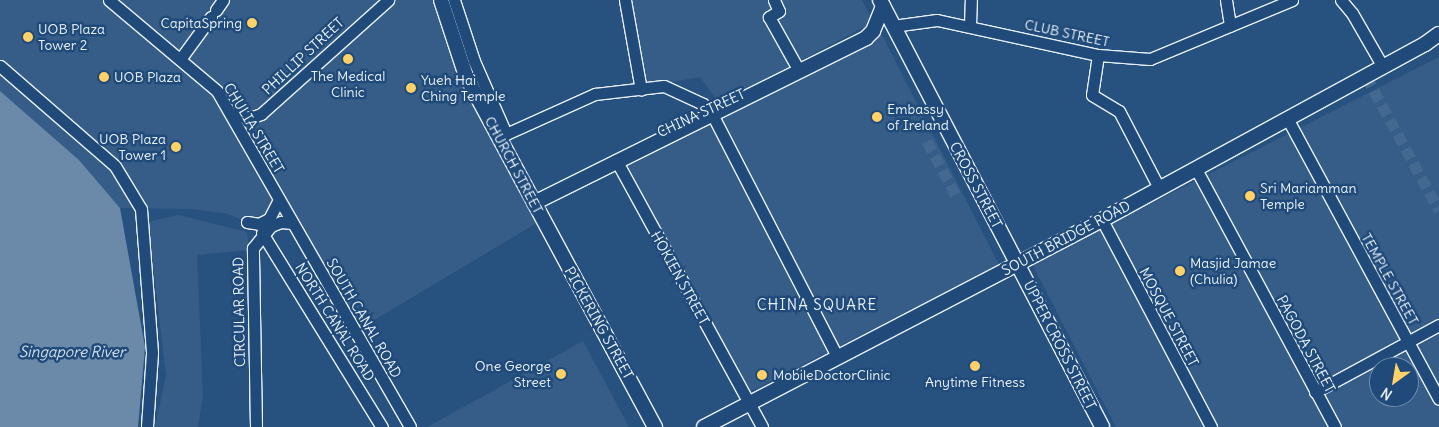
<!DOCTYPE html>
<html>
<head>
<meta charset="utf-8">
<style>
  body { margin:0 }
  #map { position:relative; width:1439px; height:427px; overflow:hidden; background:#27517f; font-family:Delius,sans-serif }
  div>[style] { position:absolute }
  .built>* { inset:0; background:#355d88; transform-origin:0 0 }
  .water>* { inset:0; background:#6b8aaa }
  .minor-tunnel>* { height:11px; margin-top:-5.5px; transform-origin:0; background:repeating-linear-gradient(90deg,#446991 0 11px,transparent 0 16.5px) }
  .roads { filter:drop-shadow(1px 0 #e8f1f8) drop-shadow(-1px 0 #e8f1f8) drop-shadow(0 1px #e8f1f8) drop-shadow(0 -1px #e8f1f8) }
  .minor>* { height:11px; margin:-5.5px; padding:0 5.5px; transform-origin:5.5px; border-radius:5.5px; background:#1f4a7a }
  .major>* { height:14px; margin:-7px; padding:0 7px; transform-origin:7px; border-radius:7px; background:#1f4a7a }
  .dots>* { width:14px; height:14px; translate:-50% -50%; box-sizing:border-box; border:2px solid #1f4a7a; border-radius:50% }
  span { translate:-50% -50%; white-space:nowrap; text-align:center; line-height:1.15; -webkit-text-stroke:5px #1f4a7a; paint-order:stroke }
  .poi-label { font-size:14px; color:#e8f1f8 }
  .right { translate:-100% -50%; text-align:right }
  .left { translate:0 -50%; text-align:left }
  .street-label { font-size:14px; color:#e8f1f8 }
  .neighbourhood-label { font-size:15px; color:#e8f1f8; letter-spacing:1px }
  .water-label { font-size:15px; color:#d5e2ec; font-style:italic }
  .north { position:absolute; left:1369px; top:357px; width:50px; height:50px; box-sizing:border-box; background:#1f4a7a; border:1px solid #6f8dac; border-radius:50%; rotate:212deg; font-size:14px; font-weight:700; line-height:20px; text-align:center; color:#e8f1f8 }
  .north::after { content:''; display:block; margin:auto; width:18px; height:22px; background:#ffd166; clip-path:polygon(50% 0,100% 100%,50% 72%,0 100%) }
</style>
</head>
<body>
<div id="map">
  <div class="built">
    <div style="clip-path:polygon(0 0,441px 0,449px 25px,542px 220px,354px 332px,292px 223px,247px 222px,228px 214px,192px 209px,120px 208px,79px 160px,0 91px)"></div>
    <div style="clip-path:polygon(628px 0,862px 0,874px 22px,719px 103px,700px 77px,644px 87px)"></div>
    <div style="left:881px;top:33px;width:260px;height:287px;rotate:63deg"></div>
    <div style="clip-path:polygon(evenodd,1439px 57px,1439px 427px,1116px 427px,1032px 264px,1439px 57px,1379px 367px,1409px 367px,1409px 397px,1379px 397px,1379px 367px)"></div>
    <div style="clip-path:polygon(178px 215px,247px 232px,249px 250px,197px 255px,203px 396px,198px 427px,155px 427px,166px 375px,148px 222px)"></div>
    <div style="clip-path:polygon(583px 341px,629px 427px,427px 427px)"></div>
  </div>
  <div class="water">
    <div style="clip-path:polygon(0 91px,79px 160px,120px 208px,145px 347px,138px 427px,0 427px)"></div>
  </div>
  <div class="minor-tunnel">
    <div style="left:1366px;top:76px;width:153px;rotate:61.4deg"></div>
    <div style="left:927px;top:141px;width:66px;rotate:61.9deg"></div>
  </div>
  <div class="roads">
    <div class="minor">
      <div style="left:109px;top:0;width:141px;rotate:40.1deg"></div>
      <div style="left:217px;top:91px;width:387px;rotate:60.1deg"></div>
      <div style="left:454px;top:0;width:64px;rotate:71.8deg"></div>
      <div style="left:474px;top:61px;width:80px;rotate:66.3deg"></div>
      <div style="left:506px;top:134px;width:98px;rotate:-24.2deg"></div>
      <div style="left:595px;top:94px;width:69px;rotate:-6.6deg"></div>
      <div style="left:664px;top:86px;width:43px;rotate:24.8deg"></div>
      <div style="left:703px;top:104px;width:16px;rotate:50deg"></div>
      <div style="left:713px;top:116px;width:272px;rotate:62.7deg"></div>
      <div style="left:625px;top:0;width:91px;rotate:79.9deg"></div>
      <div style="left:774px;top:0;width:12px;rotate:66deg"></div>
      <div style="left:779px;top:11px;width:12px;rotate:149deg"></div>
      <div style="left:769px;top:17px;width:57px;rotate:60.8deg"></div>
      <div style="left:1226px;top:0;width:26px;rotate:81deg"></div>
      <div style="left:1341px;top:0;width:17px;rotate:50deg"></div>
      <div style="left:1352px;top:13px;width:62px;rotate:60.1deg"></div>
      <div style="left:216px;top:10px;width:12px;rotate:-55deg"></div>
      <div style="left:970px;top:25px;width:25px;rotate:-88deg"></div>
      <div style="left:893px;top:26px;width:44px;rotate:-7.8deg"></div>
      <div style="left:937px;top:20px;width:165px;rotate:12.3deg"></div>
      <div style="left:1098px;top:55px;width:52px;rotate:4.4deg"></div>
      <div style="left:1150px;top:59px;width:154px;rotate:-22.6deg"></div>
      <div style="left:1098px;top:55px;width:40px;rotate:98.5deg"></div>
      <div style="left:1092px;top:95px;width:31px;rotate:31deg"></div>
      <div style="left:1119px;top:111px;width:87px;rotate:62.5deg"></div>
      <div style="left:181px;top:58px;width:51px;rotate:-53.8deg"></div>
      <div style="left:0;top:66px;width:152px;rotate:41deg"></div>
      <div style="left:115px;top:166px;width:50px;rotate:58.8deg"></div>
      <div style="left:141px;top:209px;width:144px;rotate:85.6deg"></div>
      <div style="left:152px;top:353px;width:74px;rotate:93.9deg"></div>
      <div style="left:231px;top:114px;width:19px;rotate:12deg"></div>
      <div style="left:250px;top:118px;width:12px;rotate:-20deg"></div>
      <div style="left:261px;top:114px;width:171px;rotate:-41.9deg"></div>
      <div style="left:1287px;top:118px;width:319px;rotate:61.6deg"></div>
      <div style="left:616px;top:160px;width:304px;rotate:61.3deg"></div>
      <div style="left:1196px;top:169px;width:293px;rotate:61.7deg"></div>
      <div style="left:1102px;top:220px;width:234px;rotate:62.2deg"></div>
      <div style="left:247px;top:222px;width:12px;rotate:9deg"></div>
      <div style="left:259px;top:224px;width:11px;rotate:-27deg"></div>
      <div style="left:269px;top:219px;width:22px;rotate:-63deg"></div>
      <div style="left:262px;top:233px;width:228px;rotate:58.3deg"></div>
      <div style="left:1315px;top:392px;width:141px;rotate:-28.4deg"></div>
      <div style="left:256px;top:427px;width:179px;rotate:-91deg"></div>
      <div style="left:253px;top:248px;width:28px;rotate:-51deg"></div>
      <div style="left:271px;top:226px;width:11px;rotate:-22deg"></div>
      <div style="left:281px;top:222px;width:11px;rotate:5deg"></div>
    </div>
    <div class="major">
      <div style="left:441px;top:0;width:80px;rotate:71.8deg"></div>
      <div style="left:466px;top:76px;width:399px;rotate:61.7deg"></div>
      <div style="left:880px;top:0;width:481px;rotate:62.5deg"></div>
      <div style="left:534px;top:203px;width:371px;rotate:-26.4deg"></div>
      <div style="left:866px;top:38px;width:10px;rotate:-45deg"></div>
      <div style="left:873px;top:31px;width:27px;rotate:-68deg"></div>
      <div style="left:704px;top:427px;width:449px;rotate:-27.5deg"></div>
      <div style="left:1102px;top:220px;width:368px;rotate:-28.6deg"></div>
      <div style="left:1425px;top:44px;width:17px;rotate:-36deg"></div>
    </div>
  </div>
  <div class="dots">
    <div style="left:252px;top:23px;background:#ffd166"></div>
    <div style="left:28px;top:37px;background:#ffd166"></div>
    <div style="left:348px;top:59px;background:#ffd166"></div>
    <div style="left:104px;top:77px;background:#ffd166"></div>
    <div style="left:411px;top:88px;background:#ffd166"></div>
    <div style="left:877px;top:117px;background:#ffd166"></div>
    <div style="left:176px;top:147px;background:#ffd166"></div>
    <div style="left:1250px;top:196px;background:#ffd166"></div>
    <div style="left:1180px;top:271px;background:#ffd166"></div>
    <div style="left:975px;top:366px;background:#ffd166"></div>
    <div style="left:561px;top:374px;background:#ffd166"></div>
    <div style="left:762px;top:375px;background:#ffd166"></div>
  </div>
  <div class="poi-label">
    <span class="right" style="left:242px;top:23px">CapitaSpring</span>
    <span class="left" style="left:38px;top:37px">UOB Plaza<br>Tower 2</span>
    <span style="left:348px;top:84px">The Medical<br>Clinic</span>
    <span class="left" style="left:114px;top:77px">UOB Plaza</span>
    <span class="left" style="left:421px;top:88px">Yueh Hai<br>Ching Temple</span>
    <span class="left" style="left:887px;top:117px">Embassy<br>of Ireland</span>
    <span class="right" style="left:166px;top:147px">UOB Plaza<br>Tower 1</span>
    <span class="left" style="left:1260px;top:196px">Sri Mariamman<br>Temple</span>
    <span class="left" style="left:1190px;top:271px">Masjid Jamae<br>(Chulia)</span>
    <span class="right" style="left:551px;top:374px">One George<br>Street</span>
    <span class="left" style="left:773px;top:375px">MobileDoctorClinic</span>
    <span style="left:975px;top:382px">Anytime Fitness</span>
  </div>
  <div class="street-label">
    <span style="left:1067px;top:33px;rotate:12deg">CLUB STREET</span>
    <span style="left:303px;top:56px;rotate:-43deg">PHILLIP STREET</span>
    <span style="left:701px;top:113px;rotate:-25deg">CHINA STREET</span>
    <span style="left:254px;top:128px;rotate:59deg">CHULIA STREET</span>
    <span style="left:514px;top:165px;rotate:62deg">CHURCH STREET</span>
    <span style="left:976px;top:185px;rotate:62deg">CROSS STREET</span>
    <span style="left:1066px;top:238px;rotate:-28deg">SOUTH BRIDGE ROAD</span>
    <span style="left:680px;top:278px;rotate:61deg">HOKIEN STREET</span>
    <span style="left:1390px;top:279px;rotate:61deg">TEMPLE STREET</span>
    <span style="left:239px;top:312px;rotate:-91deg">CIRCULAR ROAD</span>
    <span style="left:1169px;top:317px;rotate:62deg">MOSQUE STREET</span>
    <span style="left:364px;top:318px;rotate:60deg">SOUTH CANAL ROAD</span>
    <span style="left:335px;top:322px;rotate:58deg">NORTH CANAL ROAD</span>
    <span style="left:599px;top:323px;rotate:61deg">PICKERING STREET</span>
    <span style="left:1306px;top:344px;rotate:62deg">PAGODA STREET</span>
    <span style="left:1060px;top:345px;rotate:63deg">UPPER CROSS STREET</span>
  </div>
  <div class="neighbourhood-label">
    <span style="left:817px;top:305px">CHINA SQUARE</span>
  </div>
  <div class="water-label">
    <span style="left:72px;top:352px">Singapore River</span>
  </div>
  <div class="north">N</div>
</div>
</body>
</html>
